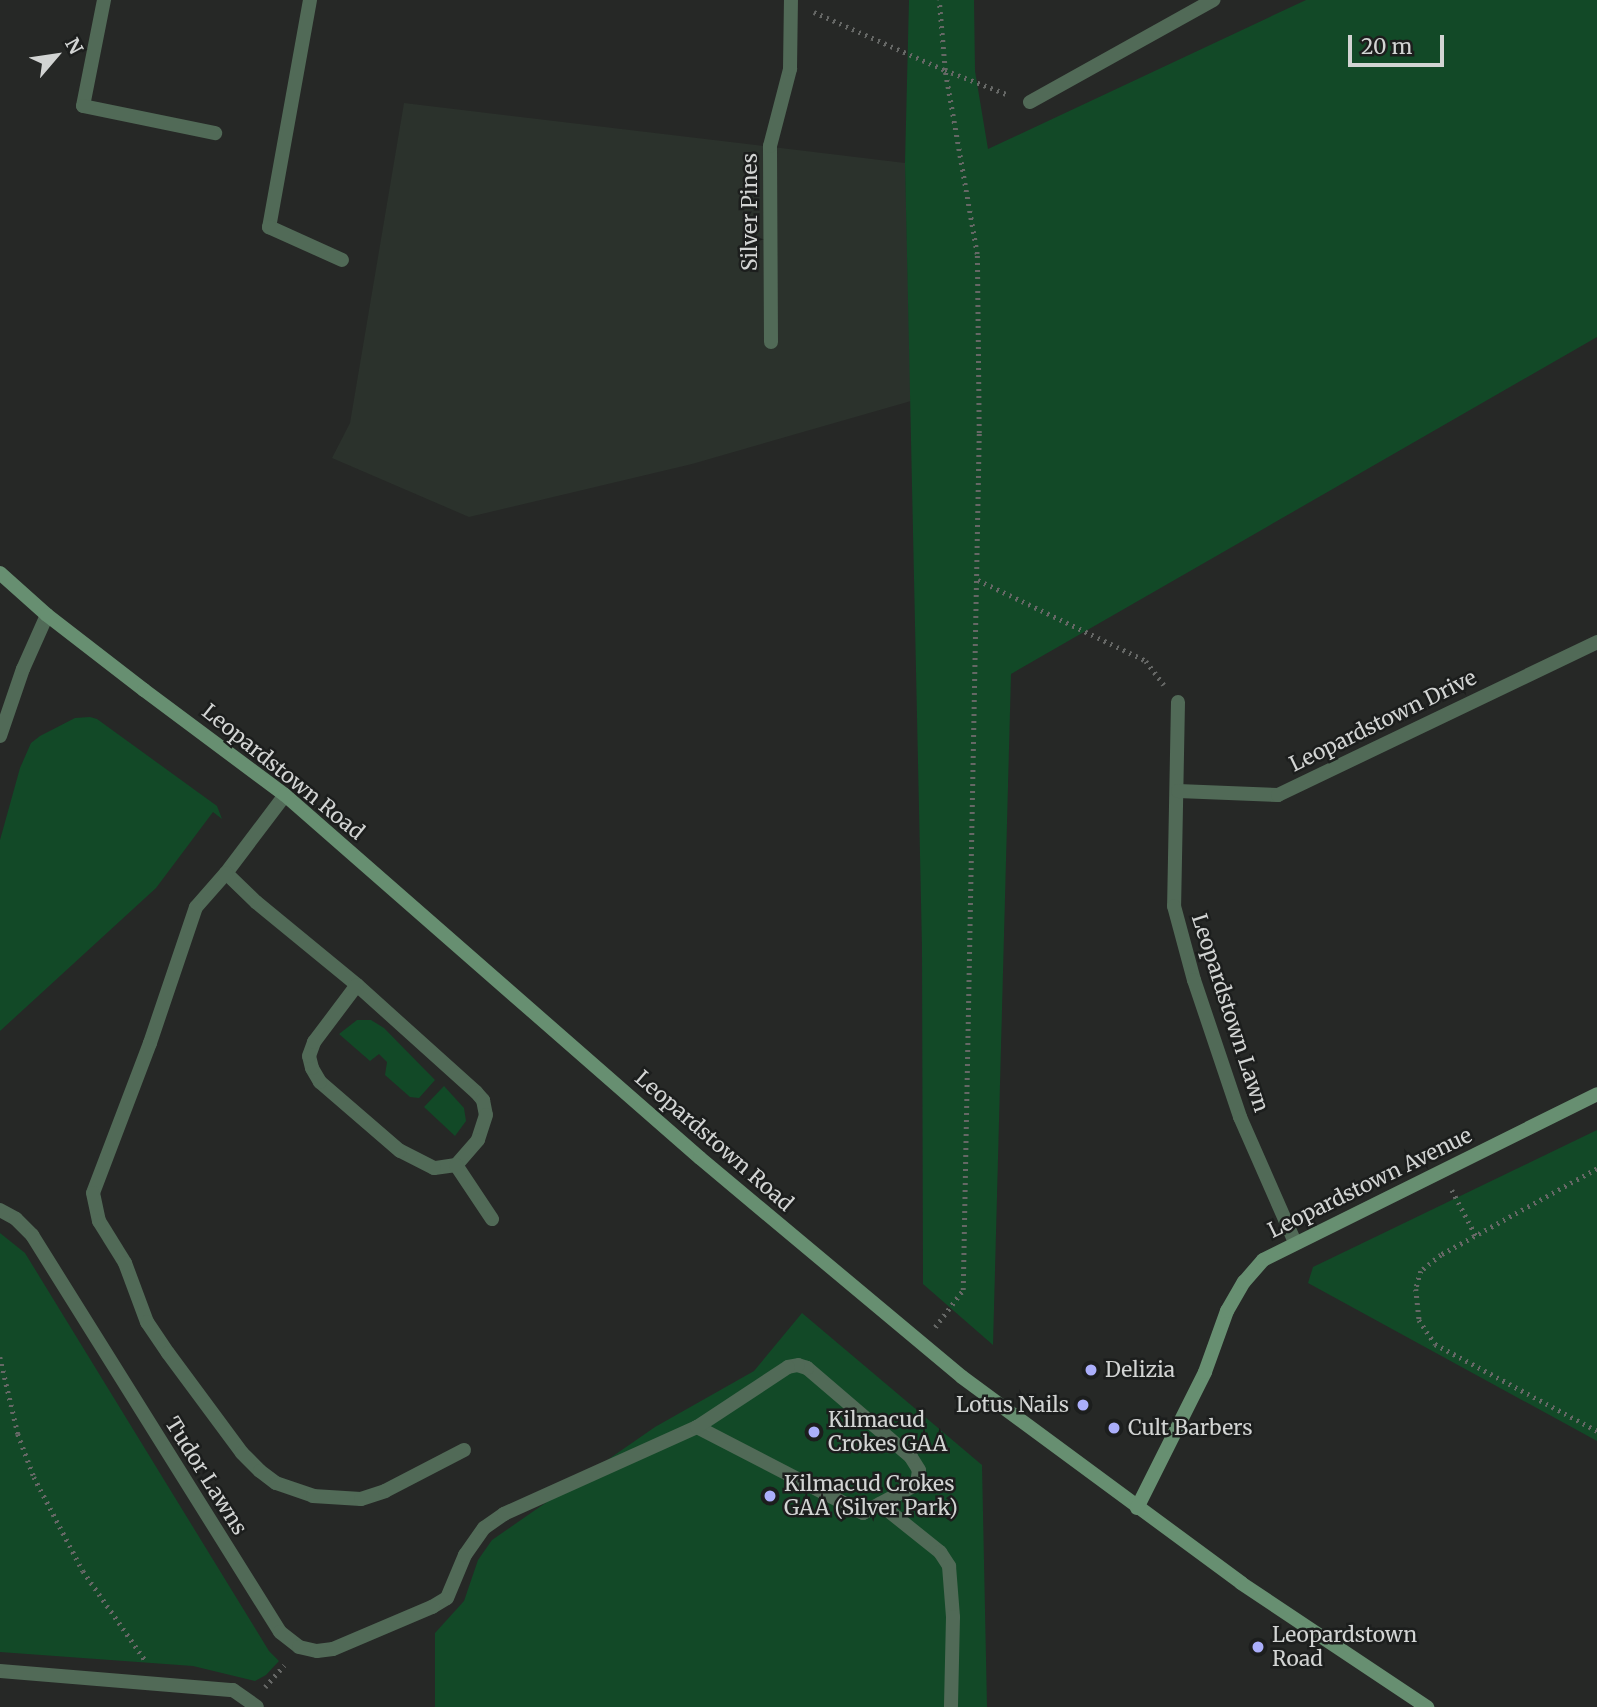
<!DOCTYPE html>
<html>
<head>
<meta charset="utf-8">
<style>
  body { margin:0 }
  #map { position:relative; width:1597px; height:1707px; overflow:hidden; background:#262826; font-family:Merriweather,serif }
  div>[style] { position:absolute }
  .built>* { inset:0; background:#2b322c }
  .green>* { inset:0; background:#124927 }
  .path>* { height:4.5px; margin-top:-2.25px; transform-origin:0; background:repeating-linear-gradient(90deg,#666866 0 2px,transparent 0 7px) }
  .lane>* { height:14px; margin:-7px; padding:0 7px; transform-origin:7px; border-radius:7px; background:#516a57 }
  .street>* { height:14px; margin:-7px; padding:0 7px; transform-origin:7px; border-radius:7px; background:#516a57 }
  .secondary>* { height:14px; margin:-7px; padding:0 7px; transform-origin:7px; border-radius:7px; background:#678f71 }
  .dots>* { width:19px; height:19px; translate:-50% -50%; box-sizing:border-box; border:4px solid #1c1e1d; border-radius:50% }
  span { translate:-50% -50%; white-space:nowrap; text-align:center; line-height:1.15; -webkit-text-stroke:5px #1c1e1d; paint-order:stroke }
  .street-label { font-size:21px; color:#d2d4d3 }
  .poi-label { font-size:21px; color:#d2d4d3 }
  .left { translate:0 -50%; text-align:left }
  .right { translate:-100% -50%; text-align:right }
  .north { position:absolute; left:21px; top:21px; width:70px; height:70px; -webkit-text-stroke:5px #1c1e1d; paint-order:stroke; rotate:61deg; font-size:19px; font-weight:700; line-height:28px; text-align:center; color:#d2d4d3 }
  .north::after { content:''; display:block; margin:auto; width:24px; height:32px; background:#d2d4d3; clip-path:polygon(50% 0,100% 100%,50% 72%,0 100%) }
  .scale { position:absolute; left:1348px; top:35px; width:96px; height:32px; box-sizing:border-box; border:4px solid #d2d4d3; border-top:0; padding-left:9px; font-size:21px; line-height:24px; white-space:nowrap; color:#d2d4d3; -webkit-text-stroke:5px #1c1e1d; paint-order:stroke }
</style>
</head>
<body>
<div id="map">
  <div class="built">
    <div style="clip-path:polygon(404px 103px,905px 163px,911px 401px,692px 464px,469px 517px,332px 458px,350px 423px)"></div>
  </div>
  <div class="green">
    <div style="clip-path:polygon(909px 0,974px 0,975px 71px,988px 149px,1306px 0,1597px 0,1597px 337px,1011px 674px,993px 1345px,923px 1284px,922px 947px,905px 163px)"></div>
    <div style="clip-path:polygon(90px 717px,97px 719px,217px 806px,222px 819px,213px 812px,156px 888px,0 1031px,0 840px,20px 768px,31px 743px,40px 736px,75px 718px)"></div>
    <div style="clip-path:polygon(357px 1020px,371px 1020px,384px 1028px,435px 1080px,419px 1098px,410px 1097px,385px 1075px,387px 1062px,379px 1054px,370px 1061px,339px 1034px)"></div>
    <div style="clip-path:polygon(444px 1086px,464px 1108px,466px 1121px,455px 1136px,424px 1107px)"></div>
    <div style="clip-path:polygon(1597px 1130px,1597px 1441px,1308px 1283px,1313px 1267px)"></div>
    <div style="clip-path:polygon(0 1233px,25px 1253px,269px 1651px,279px 1661px,266px 1675px,255px 1681px,193px 1666px,0 1652px)"></div>
    <div style="clip-path:polygon(802px 1313px,982px 1465px,987px 1707px,435px 1707px,435px 1633px,464px 1601px,478px 1560px,492px 1540px,655px 1427px,754px 1371px)"></div>
  </div>
  <div class="path">
    <div style="left:814px;top:12px;width:143px;rotate:23.9deg"></div>
    <div style="left:945px;top:70px;width:69px;rotate:21.3deg"></div>
    <div style="left:978px;top:580px;width:187px;rotate:25.7deg"></div>
    <div style="left:1146px;top:661px;width:30px;rotate:53deg"></div>
    <div style="left:1597px;top:1169px;width:178px;rotate:151.1deg"></div>
    <div style="left:1441px;top:1255px;width:26px;rotate:141deg"></div>
    <div style="left:1421px;top:1271px;width:19px;rotate:106deg"></div>
    <div style="left:1416px;top:1289px;width:31px;rotate:84deg"></div>
    <div style="left:1419px;top:1320px;width:29px;rotate:56deg"></div>
    <div style="left:1435px;top:1344px;width:184px;rotate:28.2deg"></div>
    <div style="left:1452px;top:1190px;width:52px;rotate:62.4deg"></div>
    <div style="left:935px;top:1327px;width:46px;rotate:-52.9deg"></div>
    <div style="left:963px;top:1290px;width:857px;rotate:-88.93deg"></div>
    <div style="left:979px;top:433px;width:179px;rotate:-90.6deg"></div>
    <div style="left:977px;top:254px;width:187px;rotate:-99.9deg"></div>
    <div style="left:945px;top:70px;width:70px;rotate:-94.9deg"></div>
    <div style="left:0;top:1357px;width:79px;rotate:76.8deg"></div>
    <div style="left:18px;top:1434px;width:46px;rotate:69.6deg"></div>
    <div style="left:34px;top:1477px;width:106px;rotate:62.5deg"></div>
    <div style="left:83px;top:1571px;width:108px;rotate:55.1deg"></div>
    <div style="left:265px;top:1687px;width:29px;rotate:-49deg"></div>
  </div>
  <div class="lane">
    <div style="left:285px;top:795px;width:98px;rotate:127.1deg"></div>
    <div style="left:226px;top:873px;width:42px;rotate:44deg"></div>
    <div style="left:256px;top:902px;width:131px;rotate:39.4deg"></div>
    <div style="left:357px;top:985px;width:160px;rotate:42deg"></div>
    <div style="left:476px;top:1092px;width:11px;rotate:49deg"></div>
    <div style="left:483px;top:1100px;width:15px;rotate:79deg"></div>
    <div style="left:486px;top:1115px;width:26px;rotate:108deg"></div>
    <div style="left:478px;top:1140px;width:33px;rotate:131deg"></div>
    <div style="left:456px;top:1165px;width:22px;rotate:172deg"></div>
    <div style="left:434px;top:1168px;width:38px;rotate:-153deg"></div>
    <div style="left:400px;top:1151px;width:106px;rotate:-139.2deg"></div>
    <div style="left:320px;top:1082px;width:16px;rotate:-120deg"></div>
    <div style="left:312px;top:1068px;width:12px;rotate:-104deg"></div>
    <div style="left:309px;top:1056px;width:15px;rotate:-70deg"></div>
    <div style="left:314px;top:1042px;width:71px;rotate:-53deg"></div>
    <div style="left:226px;top:873px;width:45px;rotate:131.4deg"></div>
    <div style="left:196px;top:907px;width:144px;rotate:108.7deg"></div>
    <div style="left:150px;top:1043px;width:160px;rotate:110.8deg"></div>
    <div style="left:93px;top:1193px;width:29px;rotate:78deg"></div>
    <div style="left:99px;top:1221px;width:49px;rotate:58.2deg"></div>
    <div style="left:125px;top:1263px;width:63px;rotate:69.6deg"></div>
    <div style="left:147px;top:1322px;width:37px;rotate:56deg"></div>
    <div style="left:168px;top:1353px;width:124px;rotate:53.5deg"></div>
    <div style="left:242px;top:1453px;width:25px;rotate:45deg"></div>
    <div style="left:260px;top:1471px;width:20px;rotate:37deg"></div>
    <div style="left:276px;top:1483px;width:39px;rotate:19deg"></div>
    <div style="left:313px;top:1496px;width:48px;rotate:3.6deg"></div>
    <div style="left:361px;top:1499px;width:25px;rotate:-18deg"></div>
    <div style="left:385px;top:1491px;width:89px;rotate:-27.4deg"></div>
    <div style="left:456px;top:1165px;width:65px;rotate:56.3deg"></div>
    <div style="left:880px;top:1504px;width:77px;rotate:38.7deg"></div>
    <div style="left:940px;top:1552px;width:17px;rotate:57deg"></div>
    <div style="left:949px;top:1566px;width:51px;rotate:85.5deg"></div>
    <div style="left:953px;top:1617px;width:90px;rotate:91.3deg"></div>
    <div style="left:432px;top:1607px;width:17px;rotate:-31deg"></div>
    <div style="left:447px;top:1598px;width:47px;rotate:-67.3deg"></div>
    <div style="left:465px;top:1555px;width:33px;rotate:-55deg"></div>
    <div style="left:484px;top:1528px;width:24px;rotate:-35deg"></div>
    <div style="left:504px;top:1514px;width:212px;rotate:-24.3deg"></div>
    <div style="left:697px;top:1427px;width:187px;rotate:27.4deg"></div>
    <div style="left:863px;top:1513px;width:61px;rotate:-28.2deg"></div>
    <div style="left:917px;top:1484px;width:14px;rotate:-82deg"></div>
    <div style="left:919px;top:1470px;width:15px;rotate:-122deg"></div>
    <div style="left:911px;top:1457px;width:137px;rotate:-139.4deg"></div>
    <div style="left:807px;top:1368px;width:9px;rotate:-162deg"></div>
    <div style="left:798px;top:1365px;width:10px;rotate:169deg"></div>
    <div style="left:788px;top:1367px;width:109px;rotate:146.6deg"></div>
  </div>
  <div class="street">
    <div style="left:104px;top:0;width:108px;rotate:101.2deg"></div>
    <div style="left:83px;top:106px;width:135px;rotate:11.6deg"></div>
    <div style="left:310px;top:0;width:231px;rotate:100.2deg"></div>
    <div style="left:269px;top:227px;width:80px;rotate:24.3deg"></div>
    <div style="left:1030px;top:102px;width:210px;rotate:-29.1deg"></div>
    <div style="left:771px;top:342px;width:196px;rotate:-90.3deg"></div>
    <div style="left:770px;top:146px;width:80px;rotate:-75.4deg"></div>
    <div style="left:790px;top:69px;width:69px;rotate:-89.2deg"></div>
    <div style="left:1178px;top:702px;width:204px;rotate:91.1deg"></div>
    <div style="left:1174px;top:906px;width:77px;rotate:74.9deg"></div>
    <div style="left:1194px;top:980px;width:145px;rotate:71.4deg"></div>
    <div style="left:1240px;top:1117px;width:137px;rotate:66.3deg"></div>
    <div style="left:0;top:736px;width:71px;rotate:-71.1deg"></div>
    <div style="left:23px;top:669px;width:59px;rotate:-66deg"></div>
    <div style="left:1178px;top:791px;width:100px;rotate:2.3deg"></div>
    <div style="left:1278px;top:795px;width:354px;rotate:-25.6deg"></div>
    <div style="left:0;top:1210px;width:18px;rotate:29deg"></div>
    <div style="left:16px;top:1219px;width:23px;rotate:45deg"></div>
    <div style="left:32px;top:1235px;width:468px;rotate:58deg"></div>
    <div style="left:280px;top:1632px;width:24px;rotate:38deg"></div>
    <div style="left:299px;top:1647px;width:18px;rotate:13deg"></div>
    <div style="left:317px;top:1651px;width:16px;rotate:-7deg"></div>
    <div style="left:333px;top:1649px;width:108px;rotate:-23deg"></div>
    <div style="left:0;top:1671px;width:234px;rotate:4.7deg"></div>
    <div style="left:233px;top:1690px;width:29px;rotate:35deg"></div>
  </div>
  <div class="secondary">
    <div style="left:0;top:573px;width:63px;rotate:41.8deg"></div>
    <div style="left:47px;top:615px;width:123px;rotate:37.7deg"></div>
    <div style="left:144px;top:690px;width:176px;rotate:36.7deg"></div>
    <div style="left:285px;top:795px;width:551px;rotate:41.18deg"></div>
    <div style="left:700px;top:1158px;width:341px;rotate:39.9deg"></div>
    <div style="left:962px;top:1377px;width:347px;rotate:36.4deg"></div>
    <div style="left:1241px;top:1583px;width:224px;rotate:33.7deg"></div>
    <div style="left:1137px;top:1508px;width:152px;rotate:-63.4deg"></div>
    <div style="left:1205px;top:1372px;width:65px;rotate:-70.2deg"></div>
    <div style="left:1227px;top:1311px;width:34px;rotate:-60deg"></div>
    <div style="left:1244px;top:1282px;width:29px;rotate:-49deg"></div>
    <div style="left:1263px;top:1260px;width:373px;rotate:-26.4deg"></div>
  </div>
  <div class="dots">
    <div style="left:1091px;top:1370px;background:#abaffb"></div>
    <div style="left:1083px;top:1405px;background:#abaffb"></div>
    <div style="left:1114px;top:1428px;background:#abaffb"></div>
    <div style="left:814px;top:1432px;background:#abaffb"></div>
    <div style="left:770px;top:1496px;background:#abaffb"></div>
    <div style="left:1258px;top:1647px;background:#abaffb"></div>
  </div>
  <div class="street-label">
    <span style="left:750px;top:212px;rotate:-90deg">Silver Pines</span>
    <span style="left:1383px;top:721px;rotate:-26deg">Leopardstown Drive</span>
    <span style="left:283px;top:772px;rotate:39deg">Leopardstown Road</span>
    <span style="left:1230px;top:1013px;rotate:72deg">Leopardstown Lawn</span>
    <span style="left:714px;top:1141px;rotate:41deg">Leopardstown Road</span>
    <span style="left:1370px;top:1183px;rotate:-26deg">Leopardstown Avenue</span>
    <span style="left:206px;top:1476px;rotate:58deg">Tudor Lawns</span>
  </div>
  <div class="poi-label">
    <span class="left" style="left:1105px;top:1370px">Delizia</span>
    <span class="right" style="left:1069px;top:1405px">Lotus Nails</span>
    <span class="left" style="left:828px;top:1432px">Kilmacud<br>Crokes GAA</span>
    <span class="left" style="left:1128px;top:1428px">Cult Barbers</span>
    <span class="left" style="left:784px;top:1496px">Kilmacud Crokes<br>GAA (Silver Park)</span>
    <span class="left" style="left:1272px;top:1647px">Leopardstown<br>Road</span>
  </div>
  <div class="north">N</div>
  <div class="scale">20 m</div>
</div>
</body>
</html>
